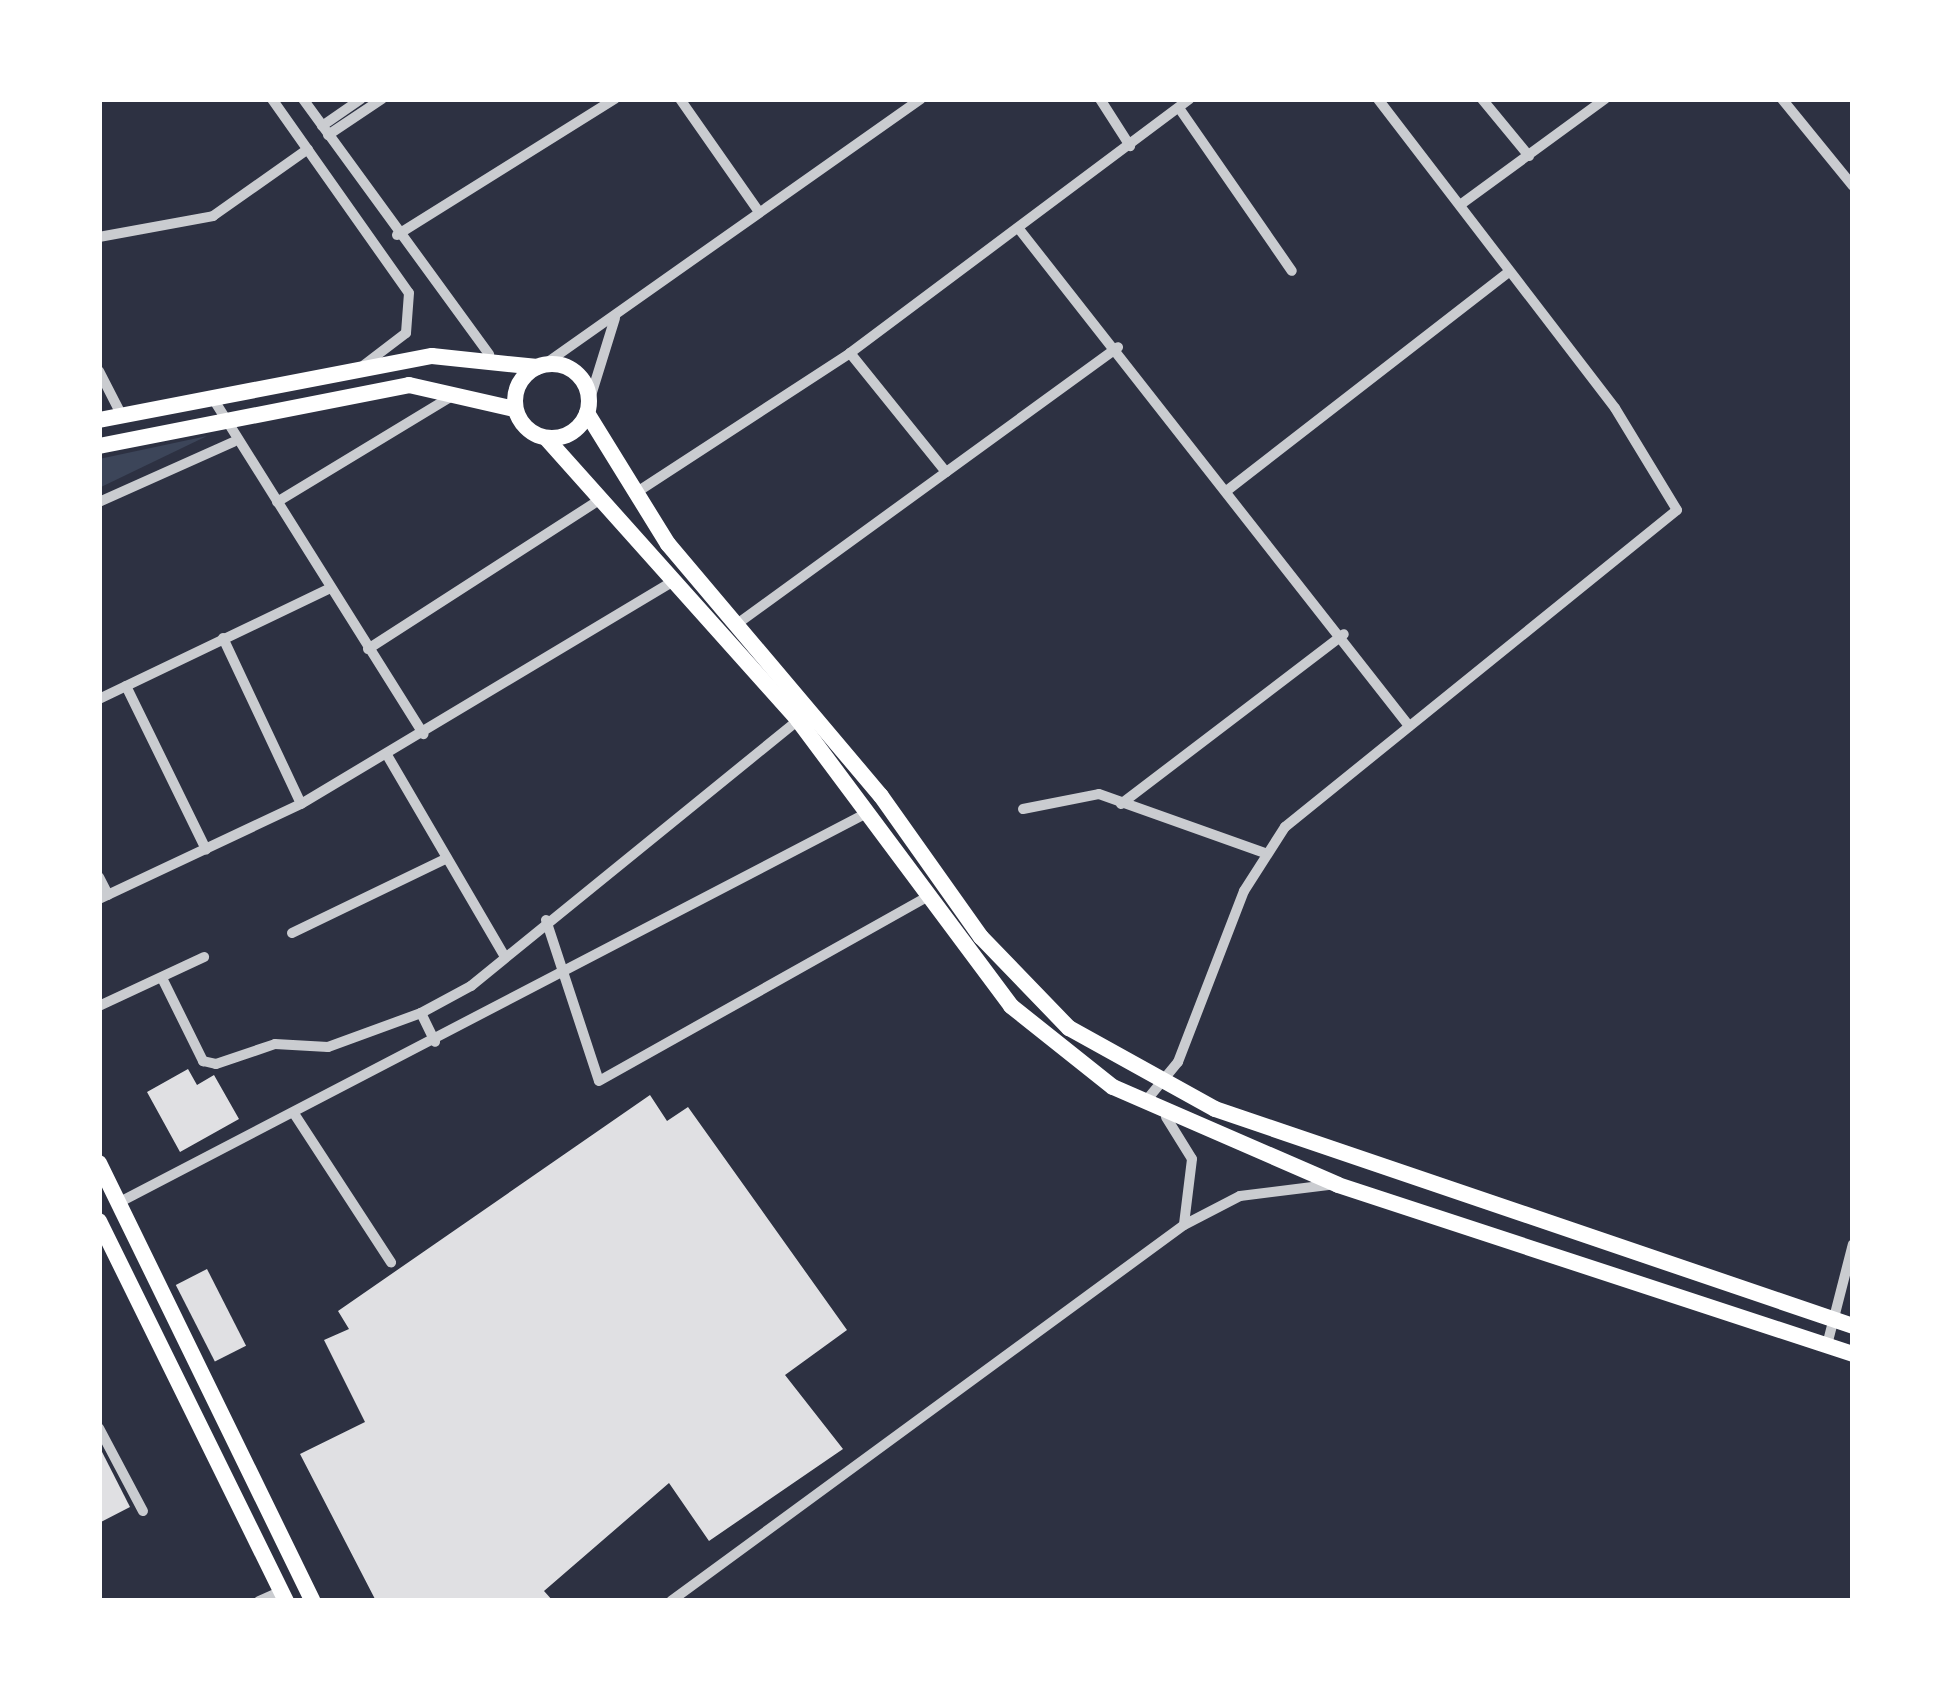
<!DOCTYPE html>
<html>
<head>
<meta charset="utf-8">
<style>
  body { margin:0 }
  #map { position:relative; width:1952px; height:1700px; overflow:hidden; background:#2d3142; font-family:Poppins,sans-serif }
  div>[style] { position:absolute }
  .green>* { inset:0; background:#3c4559 }
  .building>* { inset:0; background:#e0e0e3; transform-origin:0 0 }
  .minor>* { height:10px; margin:-5px; padding:0 5px; transform-origin:5px; border-radius:5px; background:#caccd0 }
  .primary>* { height:16px; margin:-8px; padding:0 8px; transform-origin:8px; border-radius:8px; background:#fff }
  .primary>.ring { margin:-8px; padding:0; box-sizing:content-box; background:none; border:16px solid #fff; border-radius:50% }
  span { translate:-50% -50%; white-space:nowrap; text-align:center; line-height:1.15; -webkit-text-stroke:9px #fff; paint-order:stroke }
  .frame { position:absolute; inset:0; border:102px solid #fff; pointer-events:none }
</style>
</head>
<body>
<div id="map">
  <div class="green">
    <div style="clip-path:polygon(207px 436px,99px 488px,99px 459px)"></div>
  </div>
  <div class="building">
    <div style="clip-path:polygon(188px 1069px,197px 1085px,214px 1075px,239px 1119px,180px 1152px,147px 1092px)"></div>
    <div style="clip-path:polygon(650px 1095px,667px 1121px,688px 1107px,847px 1330px,785px 1375px,843px 1449px,709px 1541px,669px 1483px,544px 1591px,553px 1601px,376px 1601px,300px 1454px,365px 1422px,324px 1340px,349px 1329px,338px 1311px)"></div>
    <div style="left:207px;top:1269px;width:86px;height:35px;rotate:63deg"></div>
    <div style="clip-path:polygon(99px 1446px,130px 1507px,99px 1523px)"></div>
  </div>
  <div class="minor">
    <div style="left:272px;top:99px;width:237px;rotate:54.8deg"></div>
    <div style="left:409px;top:293px;width:40px;rotate:94.3deg"></div>
    <div style="left:406px;top:333px;width:53px;rotate:142.7deg"></div>
    <div style="left:303px;top:99px;width:316px;rotate:53.9deg"></div>
    <div style="left:680px;top:99px;width:138px;rotate:55deg"></div>
    <div style="left:1100px;top:99px;width:56px;rotate:57.4deg"></div>
    <div style="left:1482px;top:99px;width:74px;rotate:50.5deg"></div>
    <div style="left:1782px;top:99px;width:112px;rotate:50.8deg"></div>
    <div style="left:1179px;top:108px;width:198px;rotate:55.3deg"></div>
    <div style="left:322px;top:126px;width:47px;rotate:-34.7deg"></div>
    <div style="left:328px;top:135px;width:65px;rotate:-33.7deg"></div>
    <div style="left:1460px;top:205px;width:180px;rotate:-36.2deg"></div>
    <div style="left:1019px;top:229px;width:632px;rotate:51.88deg"></div>
    <div style="left:397px;top:235px;width:257px;rotate:-32deg"></div>
    <div style="left:99px;top:237px;width:116px;rotate:-10.4deg"></div>
    <div style="left:213px;top:216px;width:116px;rotate:-35.2deg"></div>
    <div style="left:850px;top:353px;width:153px;rotate:51.1deg"></div>
    <div style="left:545px;top:364px;width:460px;rotate:-35.2deg"></div>
    <div style="left:99px;top:371px;width:51px;rotate:62.9deg"></div>
    <div style="left:212px;top:397px;width:398px;rotate:57.9deg"></div>
    <div style="left:589px;top:402px;width:88px;rotate:-72.8deg"></div>
    <div style="left:1229px;top:489px;width:352px;rotate:-37.8deg"></div>
    <div style="left:634px;top:494px;width:258px;rotate:-33.1deg"></div>
    <div style="left:850px;top:353px;width:424px;rotate:-36.8deg"></div>
    <div style="left:99px;top:502px;width:147px;rotate:-24.1deg"></div>
    <div style="left:277px;top:502px;width:207px;rotate:-31.2deg"></div>
    <div style="left:737px;top:624px;width:471px;rotate:-36deg"></div>
    <div style="left:223px;top:638px;width:183px;rotate:64.8deg"></div>
    <div style="left:368px;top:649px;width:278px;rotate:-32.8deg"></div>
    <div style="left:126px;top:686px;width:182px;rotate:63.9deg"></div>
    <div style="left:99px;top:699px;width:255px;rotate:-25.6deg"></div>
    <div style="left:387px;top:755px;width:234px;rotate:59.7deg"></div>
    <div style="left:1121px;top:804px;width:280px;rotate:-37.3deg"></div>
    <div style="left:1023px;top:809px;width:77px;rotate:-11.2deg"></div>
    <div style="left:1099px;top:794px;width:176px;rotate:19.6deg"></div>
    <div style="left:99px;top:877px;width:20px;rotate:63deg"></div>
    <div style="left:99px;top:899px;width:223px;rotate:-25.2deg"></div>
    <div style="left:301px;top:804px;width:434px;rotate:-30.9deg"></div>
    <div style="left:546px;top:920px;width:169px;rotate:71.8deg"></div>
    <div style="left:599px;top:1081px;width:376px;rotate:-29.3deg"></div>
    <div style="left:292px;top:933px;width:172px;rotate:-25.8deg"></div>
    <div style="left:162px;top:978px;width:93px;rotate:63.7deg"></div>
    <div style="left:203px;top:1061px;width:13px;rotate:13deg"></div>
    <div style="left:216px;top:1064px;width:62px;rotate:-18.7deg"></div>
    <div style="left:275px;top:1044px;width:53px;rotate:3.2deg"></div>
    <div style="left:328px;top:1047px;width:99px;rotate:-20.1deg"></div>
    <div style="left:421px;top:1013px;width:57px;rotate:-28.4deg"></div>
    <div style="left:471px;top:986px;width:422px;rotate:-39.1deg"></div>
    <div style="left:99px;top:1006px;width:116px;rotate:-25deg"></div>
    <div style="left:421px;top:1013px;width:32px;rotate:64deg"></div>
    <div style="left:1145px;top:1102px;width:52px;rotate:-50.5deg"></div>
    <div style="left:1178px;top:1062px;width:183px;rotate:-68.9deg"></div>
    <div style="left:1244px;top:891px;width:76px;rotate:-57.4deg"></div>
    <div style="left:1285px;top:827px;width:504px;rotate:-38.96deg"></div>
    <div style="left:1677px;top:510px;width:119px;rotate:-121.3deg"></div>
    <div style="left:1615px;top:408px;width:389px;rotate:-127.5deg"></div>
    <div style="left:295px;top:1115px;width:176px;rotate:56.9deg"></div>
    <div style="left:1166px;top:1117px;width:49px;rotate:58.2deg"></div>
    <div style="left:1192px;top:1159px;width:65px;rotate:97deg"></div>
    <div style="left:118px;top:1203px;width:844px;rotate:-27.51deg"></div>
    <div style="left:1827px;top:1345px;width:104px;rotate:-75.6deg"></div>
    <div style="left:99px;top:1428px;width:94px;rotate:62.1deg"></div>
    <div style="left:259px;top:1601px;width:24px;rotate:-24deg"></div>
    <div style="left:671px;top:1601px;width:636px;rotate:-36.24deg"></div>
    <div style="left:1184px;top:1225px;width:63px;rotate:-27.4deg"></div>
    <div style="left:1240px;top:1196px;width:89px;rotate:-7.1deg"></div>
  </div>
  <div class="primary">
    <div class="ring" style="left:515px;top:364px;width:58px;height:58px"></div>
    <div style="left:587px;top:413px;width:154px;rotate:58.3deg"></div>
    <div style="left:668px;top:544px;width:330px;rotate:49.8deg"></div>
    <div style="left:881px;top:796px;width:173px;rotate:54.7deg"></div>
    <div style="left:981px;top:937px;width:127px;rotate:46deg"></div>
    <div style="left:1069px;top:1028px;width:167px;rotate:29deg"></div>
    <div style="left:1215px;top:1109px;width:674px;rotate:18.78deg"></div>
    <div style="left:99px;top:420px;width:339px;rotate:-10.9deg"></div>
    <div style="left:432px;top:356px;width:106px;rotate:6deg"></div>
    <div style="left:546px;top:438px;width:378px;rotate:48.2deg"></div>
    <div style="left:798px;top:720px;width:357px;rotate:53.3deg"></div>
    <div style="left:1011px;top:1006px;width:130px;rotate:38.5deg"></div>
    <div style="left:1113px;top:1087px;width:245px;rotate:23.5deg"></div>
    <div style="left:1338px;top:1185px;width:542px;rotate:18.17deg"></div>
    <div style="left:99px;top:446px;width:316px;rotate:-11.1deg"></div>
    <div style="left:409px;top:385px;width:109px;rotate:12.8deg"></div>
    <div style="left:99px;top:1163px;width:487px;rotate:64deg"></div>
    <div style="left:99px;top:1221px;width:424px;rotate:63.8deg"></div>
  </div>
  <div class="frame"></div>
</div>
</body>
</html>
